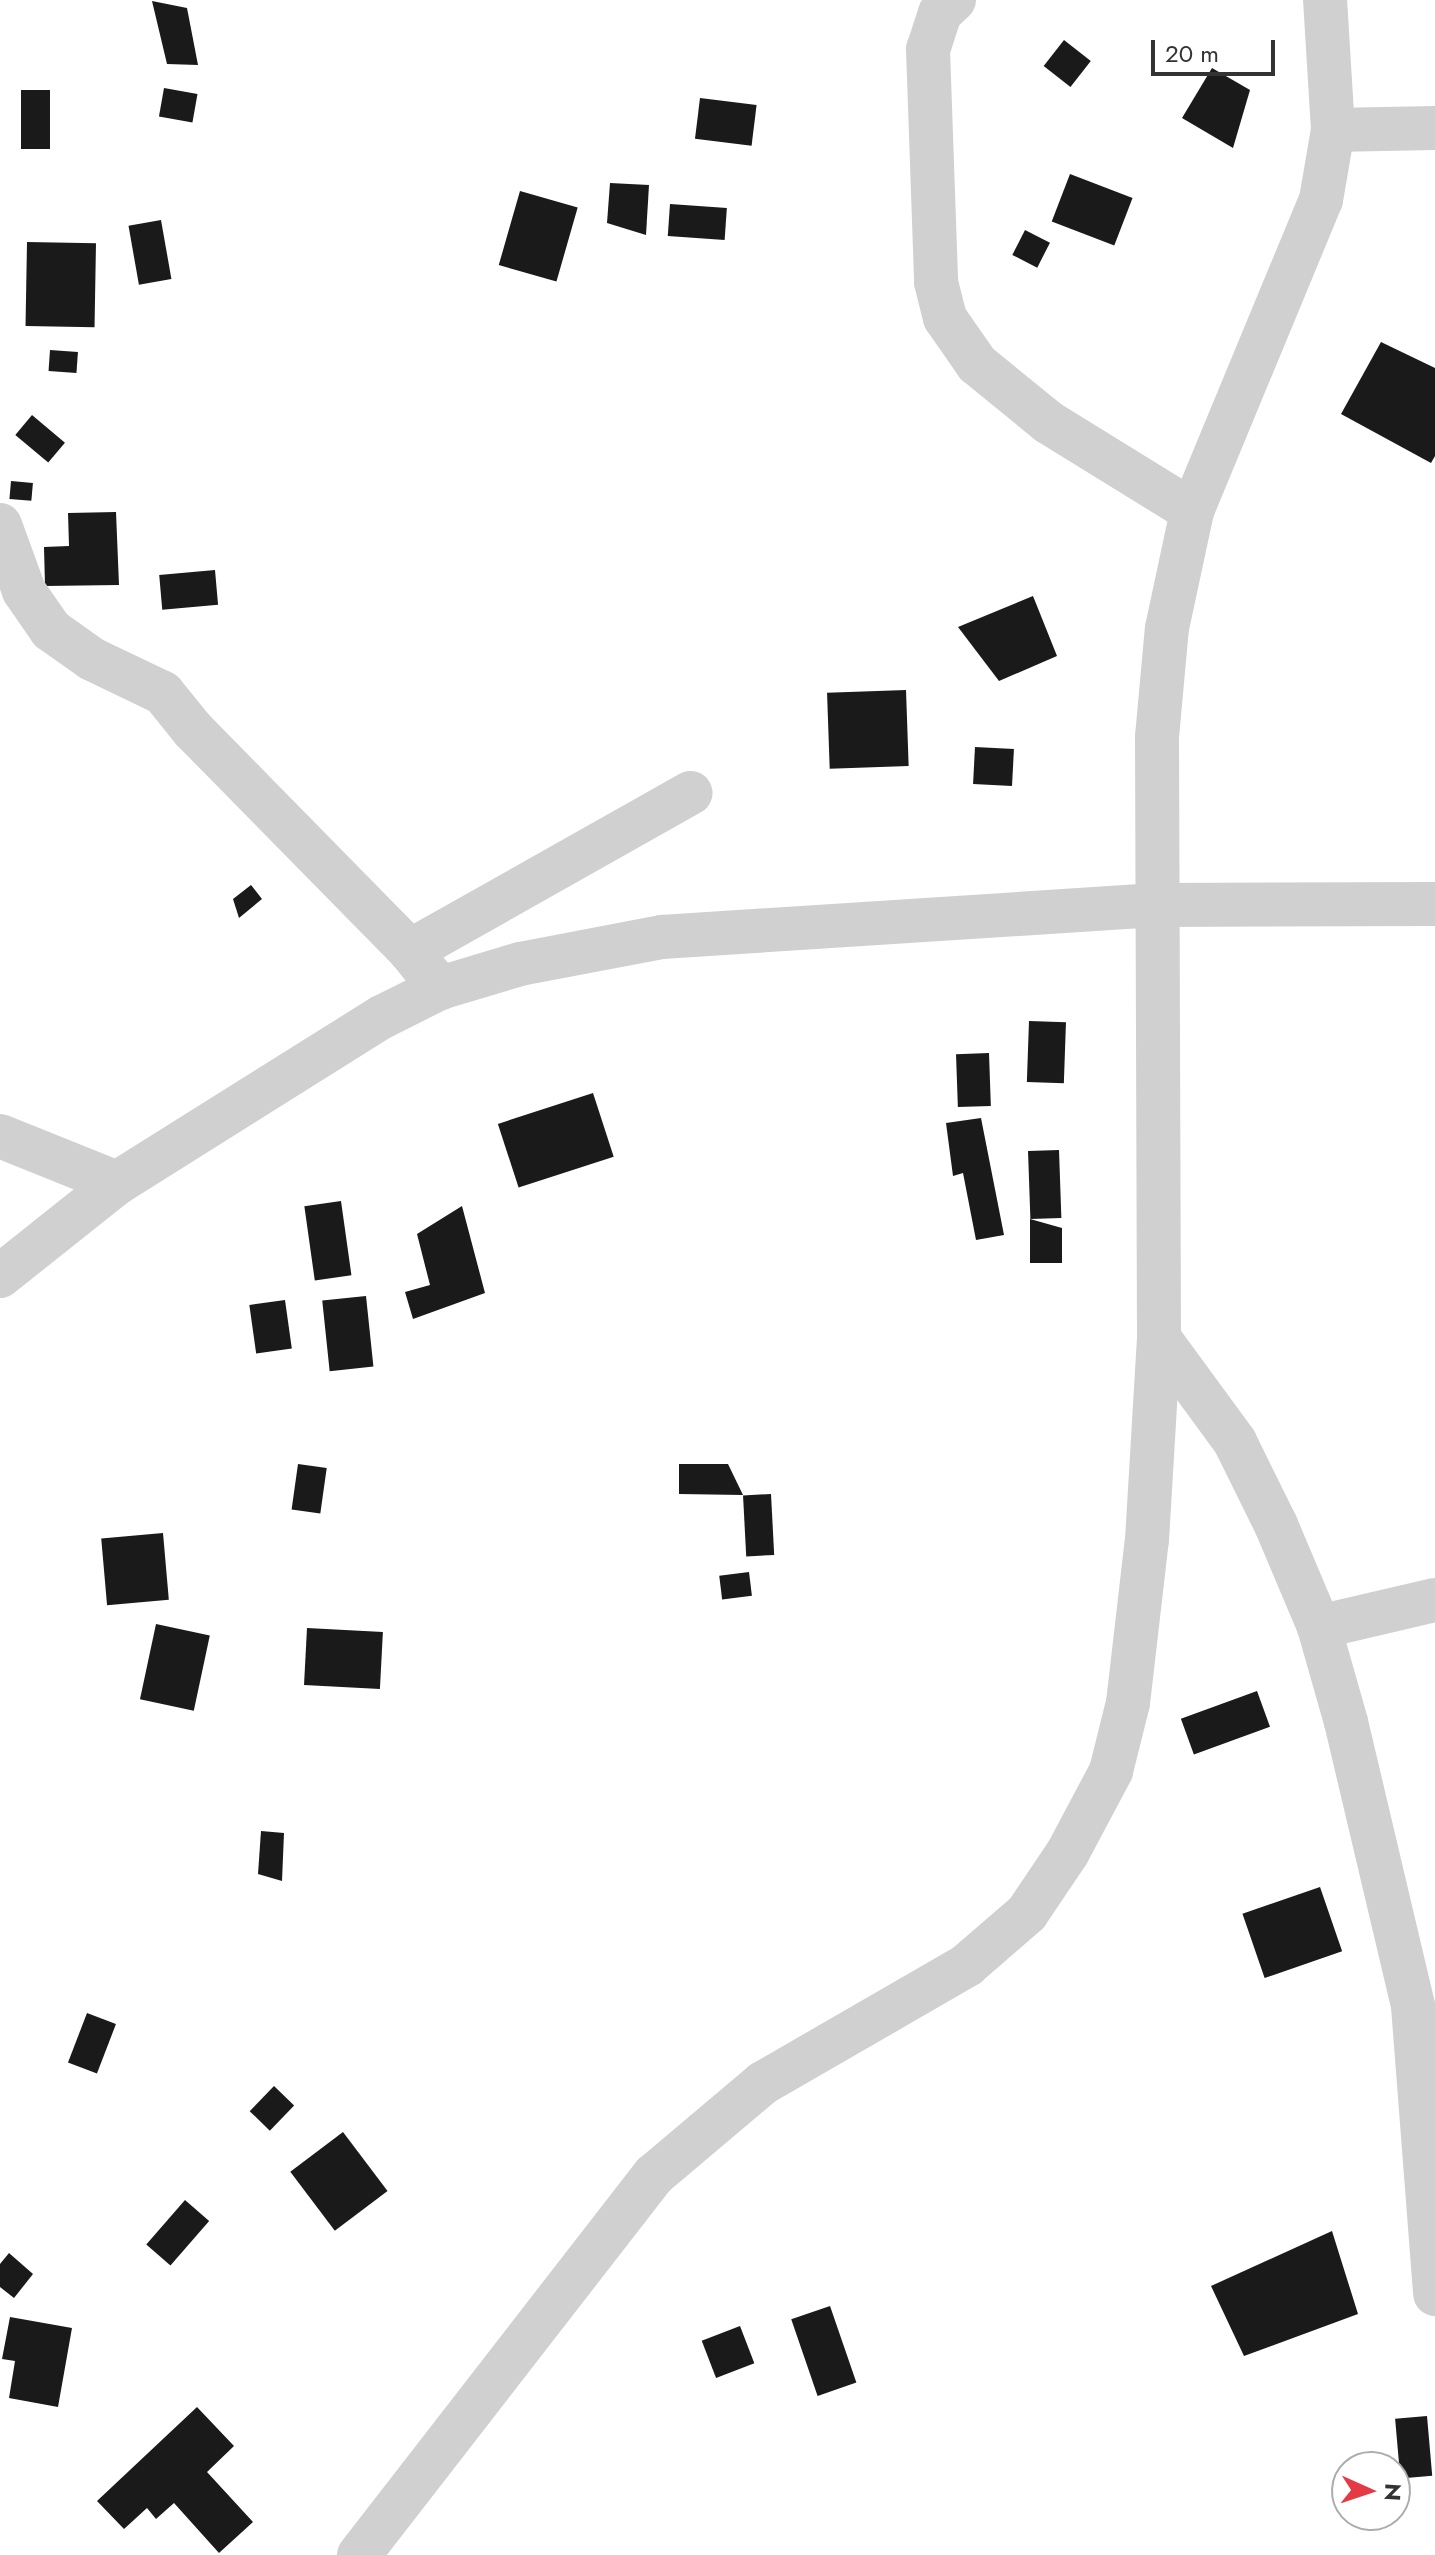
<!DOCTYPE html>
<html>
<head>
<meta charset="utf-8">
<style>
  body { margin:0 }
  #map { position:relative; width:1435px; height:2555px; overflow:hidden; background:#fff; font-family:Jost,sans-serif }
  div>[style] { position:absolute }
  .building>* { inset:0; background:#1a1a1a; transform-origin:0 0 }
  .minor>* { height:44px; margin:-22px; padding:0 22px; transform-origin:22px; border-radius:22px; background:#d0d0d0 }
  span { translate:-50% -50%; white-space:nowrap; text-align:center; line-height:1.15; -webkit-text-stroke:8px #fff; paint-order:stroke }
  .north { position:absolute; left:1331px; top:2451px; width:80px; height:80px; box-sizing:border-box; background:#fff; border:2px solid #adadad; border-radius:50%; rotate:93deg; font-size:22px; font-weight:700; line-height:32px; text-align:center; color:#333 }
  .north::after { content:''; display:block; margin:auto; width:28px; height:36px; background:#e63946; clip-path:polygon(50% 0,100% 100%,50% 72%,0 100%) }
  .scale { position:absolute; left:1151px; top:40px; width:124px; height:36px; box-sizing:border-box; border:4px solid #333; border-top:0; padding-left:10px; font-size:24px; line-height:28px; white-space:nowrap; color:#333; -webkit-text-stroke:6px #fff; paint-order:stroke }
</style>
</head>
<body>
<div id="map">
  <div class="building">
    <div style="clip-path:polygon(152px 1px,187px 8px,198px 65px,167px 64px)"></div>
    <div style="left:1064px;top:40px;width:34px;height:33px;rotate:38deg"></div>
    <div style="clip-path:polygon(1212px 68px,1250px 90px,1233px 148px,1182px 118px)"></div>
    <div style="left:164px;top:88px;width:34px;height:29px;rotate:10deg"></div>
    <div style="left:21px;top:90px;width:29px;height:59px"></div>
    <div style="left:700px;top:98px;width:57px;height:41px;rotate:7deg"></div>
    <div style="left:1070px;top:174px;width:67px;height:51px;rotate:21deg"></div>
    <div style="clip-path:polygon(610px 183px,649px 185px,646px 235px,607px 223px)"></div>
    <div style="left:520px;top:191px;width:60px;height:77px;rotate:16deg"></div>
    <div style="left:670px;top:204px;width:57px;height:32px;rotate:4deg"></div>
    <div style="left:161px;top:220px;width:60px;height:33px;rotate:80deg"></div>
    <div style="left:1025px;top:230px;width:28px;height:28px;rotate:27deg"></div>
    <div style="left:27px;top:242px;width:69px;height:84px;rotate:1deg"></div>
    <div style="clip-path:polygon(1381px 342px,1435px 368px,1435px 456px,1431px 463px,1341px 414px)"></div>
    <div style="left:50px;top:350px;width:28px;height:21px;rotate:4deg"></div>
    <div style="left:32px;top:415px;width:43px;height:26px;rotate:40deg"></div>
    <div style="left:11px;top:481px;width:22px;height:18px;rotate:5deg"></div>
    <div style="clip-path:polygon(116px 512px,119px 585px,45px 586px,44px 547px,69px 546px,68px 513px)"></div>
    <div style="left:215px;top:570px;width:35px;height:56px;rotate:85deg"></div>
    <div style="clip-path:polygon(1033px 596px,1057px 656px,999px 681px,958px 627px)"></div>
    <div style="left:906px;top:690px;width:76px;height:79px;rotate:88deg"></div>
    <div style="left:975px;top:747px;width:39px;height:37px;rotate:3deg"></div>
    <div style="clip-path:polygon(251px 885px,262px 899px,239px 918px,233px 899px)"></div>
    <div style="left:1029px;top:1021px;width:37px;height:61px;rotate:2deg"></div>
    <div style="left:989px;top:1053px;width:53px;height:33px;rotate:88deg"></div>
    <div style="left:593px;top:1093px;width:67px;height:100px;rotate:72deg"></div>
    <div style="clip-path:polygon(981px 1118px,1004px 1235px,976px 1240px,963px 1173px,953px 1176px,946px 1123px)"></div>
    <div style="left:1059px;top:1150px;width:68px;height:31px;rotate:88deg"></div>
    <div style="left:341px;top:1201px;width:75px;height:37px;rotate:82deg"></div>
    <div style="clip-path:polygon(462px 1206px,485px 1293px,413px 1319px,405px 1292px,430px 1285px,417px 1234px)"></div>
    <div style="clip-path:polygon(1030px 1219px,1062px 1228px,1062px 1263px,1030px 1263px)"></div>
    <div style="left:366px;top:1296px;width:71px;height:44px;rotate:84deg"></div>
    <div style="left:285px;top:1300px;width:49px;height:36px;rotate:82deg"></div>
    <div style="left:298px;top:1464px;width:29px;height:46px;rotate:8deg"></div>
    <div style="clip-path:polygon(679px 1464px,728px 1464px,743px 1495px,679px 1494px)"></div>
    <div style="left:771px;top:1494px;width:61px;height:28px;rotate:87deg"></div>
    <div style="left:163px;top:1533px;width:67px;height:62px;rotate:85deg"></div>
    <div style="left:749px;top:1572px;width:24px;height:30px;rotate:83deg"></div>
    <div style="left:156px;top:1624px;width:55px;height:77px;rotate:12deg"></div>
    <div style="left:307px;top:1628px;width:76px;height:57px;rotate:3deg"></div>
    <div style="left:1257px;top:1691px;width:38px;height:81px;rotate:70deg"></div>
    <div style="clip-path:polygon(261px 1831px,284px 1833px,282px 1881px,258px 1874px)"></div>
    <div style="left:1320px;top:1887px;width:68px;height:82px;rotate:71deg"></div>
    <div style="left:87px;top:2013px;width:31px;height:53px;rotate:21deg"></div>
    <div style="left:274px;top:2086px;width:28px;height:35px;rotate:44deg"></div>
    <div style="left:343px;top:2132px;width:74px;height:66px;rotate:53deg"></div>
    <div style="left:185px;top:2200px;width:32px;height:59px;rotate:41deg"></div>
    <div style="clip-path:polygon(1332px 2231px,1358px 2314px,1244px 2356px,1211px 2286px)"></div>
    <div style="clip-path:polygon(9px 2253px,33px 2274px,14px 2298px,0 2287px,0 2264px)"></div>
    <div style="left:830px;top:2306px;width:81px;height:41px;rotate:71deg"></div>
    <div style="clip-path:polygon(10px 2317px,72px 2328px,58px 2407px,9px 2398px,15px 2361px,2px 2359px)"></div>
    <div style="left:740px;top:2326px;width:40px;height:41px;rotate:69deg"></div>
    <div style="clip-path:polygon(197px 2407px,234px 2446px,207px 2472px,253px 2522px,219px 2553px,174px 2503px,156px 2519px,147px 2508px,124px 2529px,97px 2501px)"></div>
    <div style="left:1427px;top:2416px;width:60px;height:32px;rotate:85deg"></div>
  </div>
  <div class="minor">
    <div style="left:954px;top:0;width:19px;rotate:137deg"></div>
    <div style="left:940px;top:13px;width:38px;rotate:108deg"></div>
    <div style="left:928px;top:49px;width:233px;rotate:88deg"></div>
    <div style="left:936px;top:282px;width:37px;rotate:76deg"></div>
    <div style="left:945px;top:318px;width:56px;rotate:55.2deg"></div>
    <div style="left:977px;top:364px;width:92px;rotate:39.2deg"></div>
    <div style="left:1048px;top:422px;width:169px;rotate:31.7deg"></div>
    <div style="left:1333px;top:130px;width:102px;rotate:-1.1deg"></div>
    <div style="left:0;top:525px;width:70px;rotate:70deg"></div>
    <div style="left:24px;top:591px;width:47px;rotate:55.3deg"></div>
    <div style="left:51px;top:630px;width:50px;rotate:35.3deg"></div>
    <div style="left:92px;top:659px;width:79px;rotate:25.6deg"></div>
    <div style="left:163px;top:693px;width:48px;rotate:51deg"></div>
    <div style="left:193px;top:730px;width:310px;rotate:45.5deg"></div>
    <div style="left:410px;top:951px;width:48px;rotate:51deg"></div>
    <div style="left:410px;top:951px;width:322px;rotate:-29.4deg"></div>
    <div style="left:0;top:1136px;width:126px;rotate:21.9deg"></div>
    <div style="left:0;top:1276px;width:149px;rotate:-38.5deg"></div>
    <div style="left:117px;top:1183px;width:313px;rotate:-32.1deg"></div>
    <div style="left:382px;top:1017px;width:65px;rotate:-26.6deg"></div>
    <div style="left:440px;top:988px;width:84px;rotate:-16.7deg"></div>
    <div style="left:520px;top:964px;width:145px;rotate:-10.8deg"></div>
    <div style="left:662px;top:937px;width:495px;rotate:-3.7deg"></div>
    <div style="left:1156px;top:905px;width:279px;rotate:-0.2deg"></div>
    <div style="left:1159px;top:1338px;width:129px;rotate:53.8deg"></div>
    <div style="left:1235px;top:1442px;width:93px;rotate:63.7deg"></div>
    <div style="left:1276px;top:1525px;width:111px;rotate:67.1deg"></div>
    <div style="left:1319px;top:1627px;width:99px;rotate:74.1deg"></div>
    <div style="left:1346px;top:1722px;width:292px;rotate:76.7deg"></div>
    <div style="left:1413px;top:2006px;width:289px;rotate:85.6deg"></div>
    <div style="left:1319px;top:1627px;width:119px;rotate:-13.1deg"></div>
    <div style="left:359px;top:2555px;width:481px;rotate:-52.2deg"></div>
    <div style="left:654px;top:2175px;width:143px;rotate:-40.2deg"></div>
    <div style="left:763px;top:2083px;width:236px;rotate:-30deg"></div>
    <div style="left:967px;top:1965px;width:79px;rotate:-40.9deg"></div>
    <div style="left:1027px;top:1913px;width:73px;rotate:-56.1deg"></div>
    <div style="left:1068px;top:1852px;width:92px;rotate:-62deg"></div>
    <div style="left:1111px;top:1771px;width:70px;rotate:-76deg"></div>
    <div style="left:1128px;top:1703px;width:164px;rotate:-83.4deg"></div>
    <div style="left:1147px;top:1540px;width:202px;rotate:-86.6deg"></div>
    <div style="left:1159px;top:1338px;width:601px;rotate:-90.19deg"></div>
    <div style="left:1157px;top:737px;width:109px;rotate:-84.8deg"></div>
    <div style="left:1167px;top:628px;width:120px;rotate:-77.9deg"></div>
    <div style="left:1192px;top:511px;width:337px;rotate:-67.5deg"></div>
    <div style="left:1321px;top:200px;width:71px;rotate:-80.3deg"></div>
    <div style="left:1333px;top:130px;width:130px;rotate:-93.5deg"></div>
  </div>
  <div class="north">N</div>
  <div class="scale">20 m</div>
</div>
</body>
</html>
